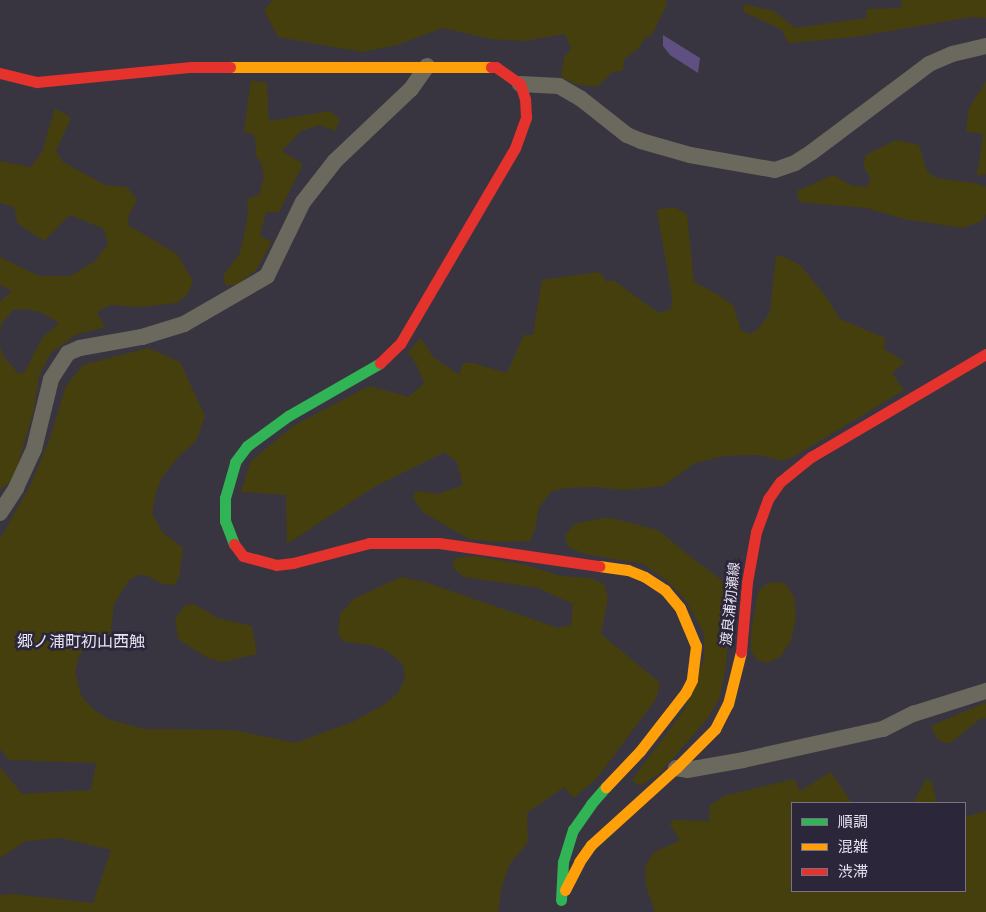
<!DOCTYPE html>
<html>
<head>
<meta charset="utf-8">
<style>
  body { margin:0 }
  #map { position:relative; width:986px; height:912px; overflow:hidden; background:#383541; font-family:"Source Sans 3","Noto Sans JP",sans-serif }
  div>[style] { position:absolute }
  .green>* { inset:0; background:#453f0e }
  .water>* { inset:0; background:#5f5081 }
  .street>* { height:16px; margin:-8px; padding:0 8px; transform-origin:8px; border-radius:8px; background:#6b695d }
  .fast>* { height:11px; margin:-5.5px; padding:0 5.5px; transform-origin:5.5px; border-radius:5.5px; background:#30b455 }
  .slow>* { height:11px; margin:-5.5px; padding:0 5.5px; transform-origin:5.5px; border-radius:5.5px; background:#ff9f0a }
  .jam>* { height:11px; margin:-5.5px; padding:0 5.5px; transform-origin:5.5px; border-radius:5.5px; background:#e5322d }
  span { translate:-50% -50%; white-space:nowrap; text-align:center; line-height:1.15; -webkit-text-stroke:5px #2c263b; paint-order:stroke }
  .street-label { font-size:14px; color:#e7e4f2 }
  .quarter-label { font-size:16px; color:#e7e4f2 }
  .legend { position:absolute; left:791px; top:802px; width:175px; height:90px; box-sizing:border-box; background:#2c263b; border:1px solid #777284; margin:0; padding:6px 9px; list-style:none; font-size:15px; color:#e7e4f2 }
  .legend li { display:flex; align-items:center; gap:10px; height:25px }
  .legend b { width:25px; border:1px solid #777284 }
</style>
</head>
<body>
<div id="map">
  <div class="green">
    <div style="clip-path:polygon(273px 0,666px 0,667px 4px,652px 35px,646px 37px,639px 48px,624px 59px,623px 71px,612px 72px,597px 87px,575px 84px,561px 77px,564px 58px,571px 48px,565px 34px,524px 41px,490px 39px,443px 28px,397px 45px,362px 52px,278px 37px,264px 10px)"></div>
    <div style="clip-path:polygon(902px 0,986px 0,986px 18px,971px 17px,855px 37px,788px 43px,782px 30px,744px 12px,743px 4px,774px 11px,795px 28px,866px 18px,867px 9px,901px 8px)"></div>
    <div style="clip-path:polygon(251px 80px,267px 83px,269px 121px,330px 111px,340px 120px,335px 131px,320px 125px,301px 131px,282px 151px,303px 164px,279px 212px,266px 212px,260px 236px,272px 242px,256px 270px,238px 284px,226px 286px,223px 276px,240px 253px,245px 231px,248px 211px,247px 199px,259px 195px,264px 177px,261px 163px,256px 156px,255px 136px,244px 131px)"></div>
    <div style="clip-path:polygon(986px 81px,986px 174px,977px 176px,983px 134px,966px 131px,969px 108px)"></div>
    <div style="clip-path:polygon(55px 108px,71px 118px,56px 151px,63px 162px,105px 185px,127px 187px,137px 200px,129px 215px,128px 225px,177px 254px,193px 281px,187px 295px,177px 303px,141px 307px,110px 305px,97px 312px,105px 327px,75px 335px,51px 353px,39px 375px,34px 409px,14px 478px,0 490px,0 344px,3px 356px,18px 373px,24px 373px,42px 338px,59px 323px,40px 312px,25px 309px,13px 310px,2px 323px,0 333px,0 302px,12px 291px,0 285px,0 257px,39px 276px,70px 276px,94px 262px,108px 244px,104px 229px,70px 215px,44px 241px,17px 223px,14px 207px,0 203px,0 161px,31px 167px,42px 152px)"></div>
    <div style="clip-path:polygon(896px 140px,919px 145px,927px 171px,936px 178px,976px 183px,986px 187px,986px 214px,981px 222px,962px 228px,904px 219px,866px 208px,799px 202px,797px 191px,833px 175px,852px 186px,866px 187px,871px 179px,863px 166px,866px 155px)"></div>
    <div style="clip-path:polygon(674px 207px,687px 214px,694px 282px,717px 294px,733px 305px,741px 330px,750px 334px,759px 328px,770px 312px,776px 255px,789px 259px,801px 266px,827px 298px,840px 319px,885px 338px,884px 349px,905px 362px,892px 373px,904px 390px,795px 456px,782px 461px,760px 455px,724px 456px,695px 463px,663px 486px,623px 490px,598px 487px,566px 488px,552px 491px,539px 507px,535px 529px,530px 541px,495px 542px,469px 539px,424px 513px,413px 498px,416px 491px,438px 494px,463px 485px,457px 462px,445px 452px,374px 487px,287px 544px,286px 495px,241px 492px,251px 461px,293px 426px,369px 386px,409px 397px,424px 383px,416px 364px,408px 352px,421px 338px,433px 357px,459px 375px,463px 363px,473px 363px,507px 373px,524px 335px,533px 335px,542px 280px,599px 272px,607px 282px,613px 280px,659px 313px,671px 309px,672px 297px,657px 210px)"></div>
    <div style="clip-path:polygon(148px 348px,180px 362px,205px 416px,196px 441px,177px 458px,161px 479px,156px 493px,152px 513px,162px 532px,183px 548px,179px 577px,175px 585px,162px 584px,148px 576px,138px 575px,129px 580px,114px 604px,110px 639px,92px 635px,79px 656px,75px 672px,81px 695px,93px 709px,108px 719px,144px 729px,233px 730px,296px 743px,352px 722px,382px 706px,398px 693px,405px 678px,403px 665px,388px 651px,371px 645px,345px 642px,338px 634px,340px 614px,355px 598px,401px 577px,425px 582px,558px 628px,571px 625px,573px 604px,538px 588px,464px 577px,452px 567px,455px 558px,474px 556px,526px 565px,561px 576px,591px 578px,604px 584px,608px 598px,601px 634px,660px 683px,656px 699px,597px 778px,574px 798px,564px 787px,527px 813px,528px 842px,509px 865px,502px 886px,498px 912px,0 912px,0 895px,14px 894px,93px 903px,111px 850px,61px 838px,26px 841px,0 858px,0 767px,22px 794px,91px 790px,96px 763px,9px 760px,0 749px,0 539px,30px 486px,49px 441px,66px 386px,83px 365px)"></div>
    <div style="clip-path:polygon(603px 518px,611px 518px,658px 530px,692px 558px,726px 583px,731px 598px,726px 666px,720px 697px,708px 718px,659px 774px,640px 786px,632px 780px,685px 709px,704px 659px,704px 633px,685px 599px,666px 580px,643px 564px,585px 554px,568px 547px,565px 536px,574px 524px)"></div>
    <div style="clip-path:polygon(772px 582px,784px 583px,794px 596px,796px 616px,791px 641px,780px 657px,767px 663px,757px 660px,751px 651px,751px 632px,758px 592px,765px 585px)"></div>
    <div style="clip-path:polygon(186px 604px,196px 605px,217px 618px,252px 626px,257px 654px,223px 662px,208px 658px,178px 639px,175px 619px)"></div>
    <div style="clip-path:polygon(986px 702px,986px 718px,980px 719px,949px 744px,937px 739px,931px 726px)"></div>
    <div style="clip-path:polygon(831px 772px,852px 803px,792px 803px,792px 891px,965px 891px,965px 817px,986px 811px,986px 912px,655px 912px,646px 886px,645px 868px,653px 853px,680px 840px,670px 825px,672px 820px,709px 821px,710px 805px,724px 796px,794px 779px,800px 791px)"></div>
    <div style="clip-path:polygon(926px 779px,931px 780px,937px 803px,913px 803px)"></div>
  </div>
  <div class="water">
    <div style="clip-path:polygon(663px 35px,700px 58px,698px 73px,670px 55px,663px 46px)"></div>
  </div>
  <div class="street">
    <div style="left:520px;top:84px;width:39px;rotate:3deg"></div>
    <div style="left:559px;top:86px;width:24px;rotate:30deg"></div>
    <div style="left:580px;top:98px;width:60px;rotate:38.2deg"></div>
    <div style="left:627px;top:135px;width:15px;rotate:23deg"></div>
    <div style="left:641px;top:141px;width:51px;rotate:15.9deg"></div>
    <div style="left:690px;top:155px;width:86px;rotate:10deg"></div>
    <div style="left:775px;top:170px;width:21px;rotate:-19deg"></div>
    <div style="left:795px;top:163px;width:20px;rotate:-33deg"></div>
    <div style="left:812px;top:152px;width:146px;rotate:-36.9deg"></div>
    <div style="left:929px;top:64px;width:25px;rotate:-23deg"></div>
    <div style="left:952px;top:54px;width:35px;rotate:-13deg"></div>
    <div style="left:0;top:513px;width:30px;rotate:-57deg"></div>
    <div style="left:16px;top:488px;width:43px;rotate:-65.2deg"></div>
    <div style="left:34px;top:449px;width:72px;rotate:-76.3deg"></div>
    <div style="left:51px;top:379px;width:31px;rotate:-57deg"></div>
    <div style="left:68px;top:353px;width:13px;rotate:-23deg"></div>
    <div style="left:80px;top:348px;width:63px;rotate:-10.1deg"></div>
    <div style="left:142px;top:337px;width:44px;rotate:-17.2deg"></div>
    <div style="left:184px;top:324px;width:96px;rotate:-30deg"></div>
    <div style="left:267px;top:276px;width:82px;rotate:-64.1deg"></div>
    <div style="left:303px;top:202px;width:52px;rotate:-52deg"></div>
    <div style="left:335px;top:161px;width:105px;rotate:-43.5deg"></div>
    <div style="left:411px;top:89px;width:28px;rotate:-55deg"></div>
    <div style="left:676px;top:768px;width:11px;rotate:10deg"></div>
    <div style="left:687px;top:770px;width:57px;rotate:-10.1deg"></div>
    <div style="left:743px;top:760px;width:143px;rotate:-12.5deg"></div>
    <div style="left:883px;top:729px;width:34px;rotate:-27deg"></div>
    <div style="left:913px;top:714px;width:77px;rotate:-17.5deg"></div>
  </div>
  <div class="fast">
    <div style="left:234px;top:544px;width:25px;rotate:-111deg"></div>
    <div style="left:225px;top:521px;width:23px;rotate:-90deg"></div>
    <div style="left:225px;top:498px;width:37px;rotate:-74deg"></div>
    <div style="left:235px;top:462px;width:20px;rotate:-53deg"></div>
    <div style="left:247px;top:446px;width:51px;rotate:-36.2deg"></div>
    <div style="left:288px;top:416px;width:106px;rotate:-29.9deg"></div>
    <div style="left:561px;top:900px;width:38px;rotate:-87deg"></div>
    <div style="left:563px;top:862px;width:34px;rotate:-73deg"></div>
    <div style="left:573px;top:830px;width:32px;rotate:-55deg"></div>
    <div style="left:591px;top:804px;width:23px;rotate:-49deg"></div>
  </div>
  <div class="slow">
    <div style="left:230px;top:67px;width:261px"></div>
    <div style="left:599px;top:566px;width:29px;rotate:8deg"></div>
    <div style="left:628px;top:570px;width:18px;rotate:22deg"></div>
    <div style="left:645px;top:577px;width:24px;rotate:33deg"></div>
    <div style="left:665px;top:590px;width:23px;rotate:50deg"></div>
    <div style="left:680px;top:608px;width:41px;rotate:67.2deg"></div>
    <div style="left:696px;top:646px;width:34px;rotate:97deg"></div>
    <div style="left:692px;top:680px;width:13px;rotate:117deg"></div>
    <div style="left:686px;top:692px;width:75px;rotate:127.9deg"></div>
    <div style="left:640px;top:751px;width:50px;rotate:133.4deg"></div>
    <div style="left:565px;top:890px;width:31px;rotate:-63deg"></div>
    <div style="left:579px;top:862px;width:21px;rotate:-55deg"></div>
    <div style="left:591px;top:845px;width:115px;rotate:-42.2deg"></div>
    <div style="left:676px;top:768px;width:55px;rotate:-45deg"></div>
    <div style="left:715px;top:729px;width:28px;rotate:-63deg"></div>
    <div style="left:728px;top:704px;width:54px;rotate:-76deg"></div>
  </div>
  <div class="jam">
    <div style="left:0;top:73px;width:38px;rotate:14deg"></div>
    <div style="left:37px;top:82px;width:155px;rotate:-5.6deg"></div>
    <div style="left:191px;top:67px;width:39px"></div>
    <div style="left:380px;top:363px;width:28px;rotate:-44deg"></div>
    <div style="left:400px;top:344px;width:227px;rotate:-59.6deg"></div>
    <div style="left:515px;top:148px;width:33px;rotate:-70deg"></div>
    <div style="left:526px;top:117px;width:18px;rotate:-93deg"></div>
    <div style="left:525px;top:99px;width:16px;rotate:-108deg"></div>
    <div style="left:520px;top:84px;width:29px;rotate:-145deg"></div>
    <div style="left:496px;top:67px;width:5px;rotate:180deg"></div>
    <div style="left:234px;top:544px;width:15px;rotate:53deg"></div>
    <div style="left:243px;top:556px;width:34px;rotate:15deg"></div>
    <div style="left:276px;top:565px;width:17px;rotate:-7deg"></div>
    <div style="left:293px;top:563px;width:79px;rotate:-14.7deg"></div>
    <div style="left:369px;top:543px;width:70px"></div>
    <div style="left:439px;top:543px;width:162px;rotate:8.2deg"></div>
    <div style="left:741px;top:652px;width:70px;rotate:-85.1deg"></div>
    <div style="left:747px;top:582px;width:51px;rotate:-79.8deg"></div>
    <div style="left:756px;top:532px;width:35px;rotate:-70deg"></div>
    <div style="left:768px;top:499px;width:21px;rotate:-55deg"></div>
    <div style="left:780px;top:482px;width:40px;rotate:-39deg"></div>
    <div style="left:811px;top:457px;width:203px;rotate:-30.5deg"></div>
  </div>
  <div class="street-label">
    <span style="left:731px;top:604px;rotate:-84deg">渡良浦初瀬線</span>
  </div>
  <div class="quarter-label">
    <span style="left:81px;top:642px">郷ノ浦町初山西触</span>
  </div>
  <ul class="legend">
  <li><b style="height:6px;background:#30b455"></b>順調</li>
  <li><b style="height:6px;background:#ff9f0a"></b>混雑</li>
  <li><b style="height:6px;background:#e5322d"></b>渋滞</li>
  </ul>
</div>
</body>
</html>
